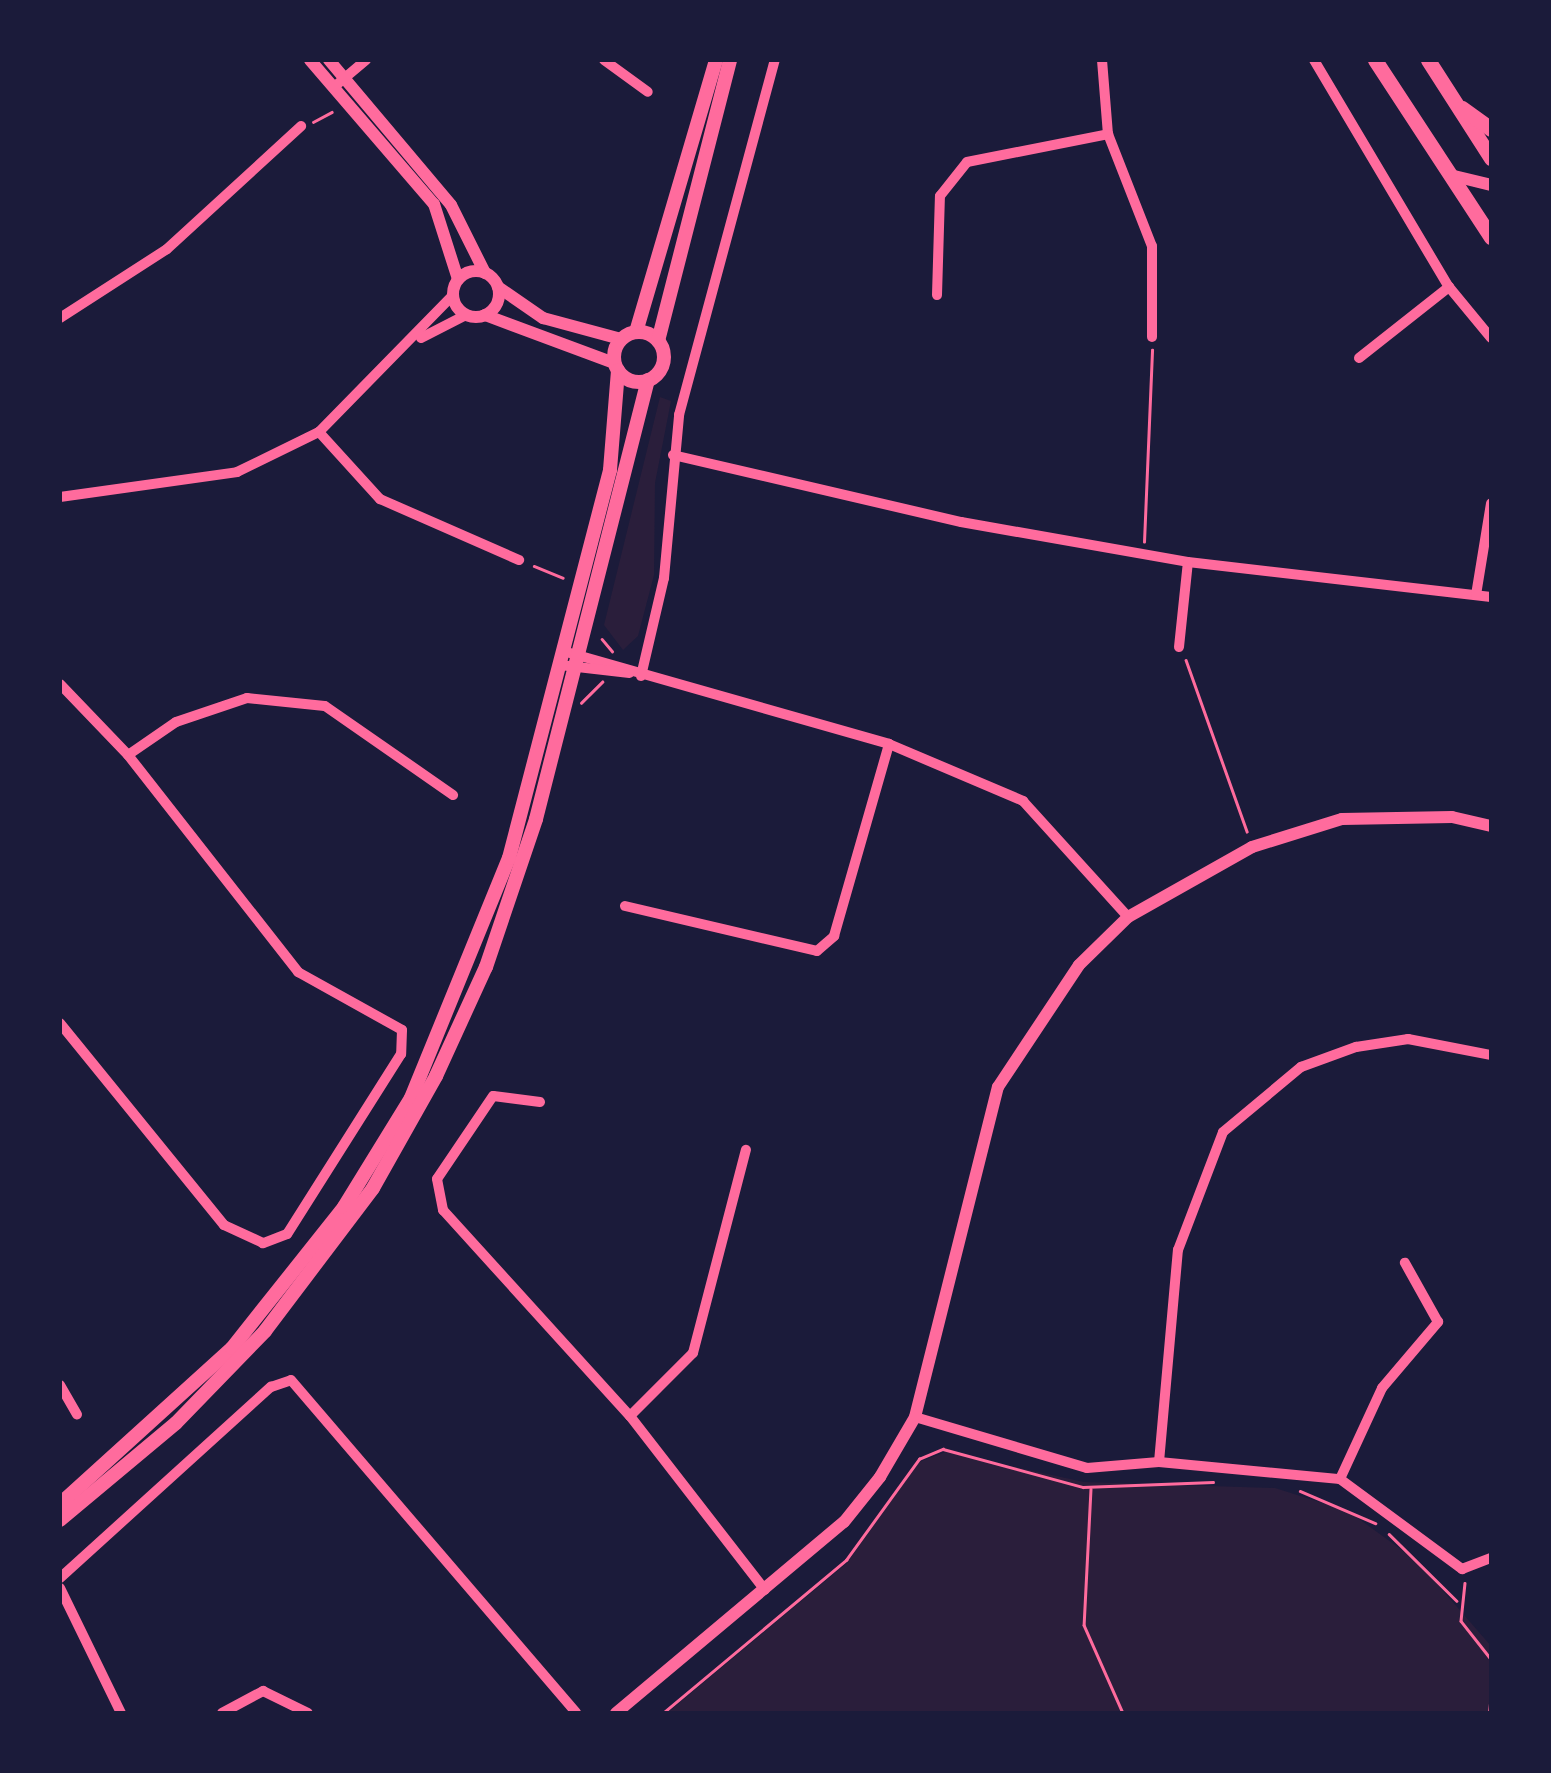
<!DOCTYPE html>
<html>
<head>
<meta charset="utf-8">
<style>
  body { margin:0 }
  #map { position:relative; width:1551px; height:1773px; overflow:hidden; background:#1b1b3a; font-family:Figtree,sans-serif }
  div>[style] { position:absolute }
  .green>* { inset:0; background:#2a1e3b }
  .path>* { height:2.5px; margin:-1.25px; padding:0 1.25px; transform-origin:1.25px; border-radius:1.25px; background:#ff6b9d }
  .minor>* { height:10px; margin:-5px; padding:0 5px; transform-origin:5px; border-radius:5px; background:#ff6b9d }
  .tertiary>* { height:12px; margin:-6px; padding:0 6px; transform-origin:6px; border-radius:6px; background:#ff6b9d }
  .tertiary>.ring { margin:-6px; padding:0; box-sizing:content-box; background:none; border:12px solid #ff6b9d; border-radius:50% }
  .secondary>* { height:14px; margin:-7px; padding:0 7px; transform-origin:7px; border-radius:7px; background:#ff6b9d }
  .secondary>.ring { margin:-7px; padding:0; box-sizing:content-box; background:none; border:14px solid #ff6b9d; border-radius:50% }
  .primary>* { height:15px; margin:-7.5px; padding:0 7.5px; transform-origin:7.5px; border-radius:7.5px; background:#ff6b9d }
  span { translate:-50% -50%; white-space:nowrap; text-align:center; line-height:1.15; -webkit-text-stroke:8px #1b1b3a; paint-order:stroke }
  .frame { position:absolute; inset:0; border:62px solid #1b1b3a; pointer-events:none }
</style>
</head>
<body>
<div id="map">
  <div class="green">
    <div style="clip-path:polygon(660px 397px,671px 401px,655px 483px,654px 575px,638px 636px,623px 650px,604px 625px)"></div>
    <div style="clip-path:polygon(946px 1452px,1084px 1482px,1275px 1488px,1348px 1511px,1417px 1561px,1491px 1646px,1491px 1713px,667px 1713px,847px 1563px,919px 1462px)"></div>
  </div>
  <div class="path">
    <div style="left:313px;top:122px;width:21px;rotate:-28deg"></div>
    <div style="left:1144px;top:542px;width:192px;rotate:-87.6deg"></div>
    <div style="left:534px;top:566px;width:31px;rotate:22deg"></div>
    <div style="left:602px;top:639px;width:16px;rotate:50deg"></div>
    <div style="left:1186px;top:660px;width:182px;rotate:70.4deg"></div>
    <div style="left:581px;top:703px;width:30px;rotate:-45deg"></div>
    <div style="left:1091px;top:1489px;width:136px;rotate:92.9deg"></div>
    <div style="left:1084px;top:1625px;width:96px;rotate:66.1deg"></div>
    <div style="left:1300px;top:1491px;width:82px;rotate:23.1deg"></div>
    <div style="left:1389px;top:1534px;width:95px;rotate:44.6deg"></div>
    <div style="left:1465px;top:1583px;width:38px;rotate:96deg"></div>
    <div style="left:1461px;top:1621px;width:48px;rotate:51.7deg"></div>
    <div style="left:663px;top:1713px;width:239px;rotate:-39.9deg"></div>
    <div style="left:846px;top:1560px;width:125px;rotate:-54.1deg"></div>
    <div style="left:919px;top:1459px;width:26px;rotate:-23deg"></div>
    <div style="left:943px;top:1449px;width:145px;rotate:15.2deg"></div>
    <div style="left:1083px;top:1487px;width:130px;rotate:-2.2deg"></div>
    <div style="left:1489px;top:1713px;width:20px;rotate:-84deg"></div>
  </div>
  <div class="minor">
    <div style="left:604px;top:60px;width:54px;rotate:36deg"></div>
    <div style="left:1102px;top:60px;width:74px;rotate:85.4deg"></div>
    <div style="left:1108px;top:134px;width:120px;rotate:68.6deg"></div>
    <div style="left:1152px;top:246px;width:91px;rotate:90deg"></div>
    <div style="left:1314px;top:60px;width:264px;rotate:59.3deg"></div>
    <div style="left:1449px;top:287px;width:66px;rotate:50.5deg"></div>
    <div style="left:334px;top:87px;width:42px;rotate:-40.2deg"></div>
    <div style="left:937px;top:295px;width:99px;rotate:-88.3deg"></div>
    <div style="left:940px;top:196px;width:43px;rotate:-51.5deg"></div>
    <div style="left:967px;top:162px;width:144px;rotate:-11.2deg"></div>
    <div style="left:60px;top:318px;width:127px;rotate:-32.8deg"></div>
    <div style="left:167px;top:249px;width:182px;rotate:-42.5deg"></div>
    <div style="left:421px;top:338px;width:51px;rotate:-27.1deg"></div>
    <div style="left:1359px;top:358px;width:115px;rotate:-38.3deg"></div>
    <div style="left:319px;top:432px;width:91px;rotate:47.7deg"></div>
    <div style="left:380px;top:499px;width:152px;rotate:23.7deg"></div>
    <div style="left:673px;top:455px;width:296px;rotate:13.1deg"></div>
    <div style="left:961px;top:522px;width:230px;rotate:10deg"></div>
    <div style="left:1188px;top:562px;width:305px;rotate:6.6deg"></div>
    <div style="left:60px;top:497px;width:179px;rotate:-8deg"></div>
    <div style="left:237px;top:472px;width:91px;rotate:-26deg"></div>
    <div style="left:319px;top:432px;width:192px;rotate:-45.6deg"></div>
    <div style="left:1476px;top:595px;width:93px;rotate:-80.7deg"></div>
    <div style="left:1179px;top:647px;width:85px;rotate:-84deg"></div>
    <div style="left:563px;top:651px;width:339px;rotate:15.9deg"></div>
    <div style="left:889px;top:744px;width:146px;rotate:23deg"></div>
    <div style="left:1023px;top:801px;width:156px;rotate:47.8deg"></div>
    <div style="left:560px;top:665px;width:70px;rotate:6.5deg"></div>
    <div style="left:641px;top:676px;width:101px;rotate:-76.8deg"></div>
    <div style="left:664px;top:578px;width:164px;rotate:-84.7deg"></div>
    <div style="left:679px;top:415px;width:368px;rotate:-74.9deg"></div>
    <div style="left:60px;top:684px;width:98px;rotate:46.2deg"></div>
    <div style="left:128px;top:755px;width:276px;rotate:51.9deg"></div>
    <div style="left:298px;top:972px;width:119px;rotate:29.1deg"></div>
    <div style="left:402px;top:1030px;width:24px;rotate:92deg"></div>
    <div style="left:401px;top:1054px;width:213px;rotate:122.3deg"></div>
    <div style="left:287px;top:1234px;width:26px;rotate:159deg"></div>
    <div style="left:263px;top:1243px;width:43px;rotate:-155.2deg"></div>
    <div style="left:224px;top:1225px;width:260px;rotate:-129.1deg"></div>
    <div style="left:128px;top:755px;width:58px;rotate:-34.5deg"></div>
    <div style="left:176px;top:722px;width:75px;rotate:-18.7deg"></div>
    <div style="left:247px;top:698px;width:78px;rotate:5.9deg"></div>
    <div style="left:325px;top:706px;width:156px;rotate:34.8deg"></div>
    <div style="left:625px;top:906px;width:197px;rotate:13.2deg"></div>
    <div style="left:817px;top:951px;width:23px;rotate:-41deg"></div>
    <div style="left:834px;top:936px;width:200px;rotate:-74deg"></div>
    <div style="left:540px;top:1102px;width:47px;rotate:-172.7deg"></div>
    <div style="left:493px;top:1096px;width:100px;rotate:124deg"></div>
    <div style="left:437px;top:1179px;width:32px;rotate:79deg"></div>
    <div style="left:443px;top:1210px;width:278px;rotate:47.8deg"></div>
    <div style="left:630px;top:1416px;width:220px;rotate:52.2deg"></div>
    <div style="left:60px;top:1385px;width:34px;rotate:60deg"></div>
    <div style="left:630px;top:1416px;width:89px;rotate:-45deg"></div>
    <div style="left:693px;top:1353px;width:210px;rotate:-75.4deg"></div>
    <div style="left:915px;top:1417px;width:179px;rotate:16.5deg"></div>
    <div style="left:1087px;top:1468px;width:72px;rotate:-4.8deg"></div>
    <div style="left:1159px;top:1462px;width:182px;rotate:5.4deg"></div>
    <div style="left:1340px;top:1479px;width:152px;rotate:36.4deg"></div>
    <div style="left:1462px;top:1569px;width:31px;rotate:-21deg"></div>
    <div style="left:1159px;top:1462px;width:213px;rotate:-84.9deg"></div>
    <div style="left:1178px;top:1250px;width:126px;rotate:-69.1deg"></div>
    <div style="left:1223px;top:1132px;width:102px;rotate:-39.8deg"></div>
    <div style="left:1301px;top:1067px;width:59px;rotate:-20deg"></div>
    <div style="left:1356px;top:1047px;width:53px;rotate:-8.7deg"></div>
    <div style="left:1408px;top:1039px;width:85px;rotate:10.9deg"></div>
    <div style="left:1340px;top:1479px;width:100px;rotate:-65.2deg"></div>
    <div style="left:1382px;top:1388px;width:87px;rotate:-49.7deg"></div>
    <div style="left:1438px;top:1322px;width:68px;rotate:-119.2deg"></div>
    <div style="left:60px;top:1578px;width:285px;rotate:-42.2deg"></div>
    <div style="left:271px;top:1387px;width:21px;rotate:-19deg"></div>
    <div style="left:291px;top:1380px;width:438px;rotate:49.4deg"></div>
    <div style="left:60px;top:1588px;width:139px;rotate:64deg"></div>
    <div style="left:222px;top:1713px;width:47px;rotate:-28.2deg"></div>
    <div style="left:263px;top:1691px;width:50px;rotate:26.1deg"></div>
  </div>
  <div class="tertiary">
    <div style="left:310px;top:60px;width:190px;rotate:49.3deg"></div>
    <div style="left:434px;top:204px;width:79px;rotate:72.3deg"></div>
    <div style="left:329px;top:60px;width:189px;rotate:49.9deg"></div>
    <div style="left:451px;top:205px;width:76px;rotate:63.4deg"></div>
    <div style="left:1450px;top:175px;width:42px;rotate:13.7deg"></div>
    <div class="ring" style="left:453px;top:271px;width:34px;height:34px"></div>
    <div style="left:498px;top:287px;width:55px;rotate:34.6deg"></div>
    <div style="left:543px;top:318px;width:81px;rotate:15.1deg"></div>
    <div style="left:485px;top:315px;width:138px;rotate:20.4deg"></div>
    <div style="left:616px;top:1713px;width:297px;rotate:-40deg"></div>
    <div style="left:844px;top:1522px;width:58px;rotate:-51.3deg"></div>
    <div style="left:880px;top:1477px;width:69px;rotate:-59.7deg"></div>
    <div style="left:915px;top:1417px;width:340px;rotate:-75.9deg"></div>
    <div style="left:998px;top:1087px;width:146px;rotate:-56.4deg"></div>
    <div style="left:1079px;top:965px;width:69px;rotate:-44.4deg"></div>
    <div style="left:1128px;top:917px;width:142px;rotate:-29.4deg"></div>
    <div style="left:1252px;top:847px;width:94px;rotate:-17.3deg"></div>
    <div style="left:1342px;top:819px;width:110px;rotate:-1deg"></div>
    <div style="left:1452px;top:817px;width:40px;rotate:13deg"></div>
  </div>
  <div class="secondary">
    <div style="left:636px;top:332px;width:284px;rotate:-73.6deg"></div>
    <div class="ring" style="left:614px;top:332px;width:36px;height:36px"></div>
    <div style="left:658px;top:341px;width:290px;rotate:-75.6deg"></div>
    <div style="left:60px;top:1504px;width:232px;rotate:-42.2deg"></div>
    <div style="left:232px;top:1348px;width:180px;rotate:-51.5deg"></div>
    <div style="left:344px;top:1207px;width:128px;rotate:-58.4deg"></div>
    <div style="left:411px;top:1098px;width:259px;rotate:-67.8deg"></div>
    <div style="left:509px;top:858px;width:401px;rotate:-75.4deg"></div>
    <div style="left:610px;top:470px;width:100px;rotate:-85.4deg"></div>
    <div style="left:60px;top:1520px;width:151px;rotate:-39.9deg"></div>
    <div style="left:176px;top:1423px;width:128px;rotate:-45.9deg"></div>
    <div style="left:265px;top:1331px;width:179px;rotate:-52.9deg"></div>
    <div style="left:373px;top:1188px;width:129px;rotate:-60.6deg"></div>
    <div style="left:436px;top:1076px;width:120px;rotate:-65.4deg"></div>
    <div style="left:486px;top:967px;width:156px;rotate:-71.3deg"></div>
    <div style="left:536px;top:819px;width:453px;rotate:-75.7deg"></div>
  </div>
  <div class="primary">
    <div style="left:1375px;top:60px;width:212px;rotate:56.8deg"></div>
    <div style="left:1428px;top:60px;width:117px;rotate:57.3deg"></div>
    <div style="left:1462px;top:108px;width:36px;rotate:36deg"></div>
  </div>
  <div class="frame"></div>
</div>
</body>
</html>
